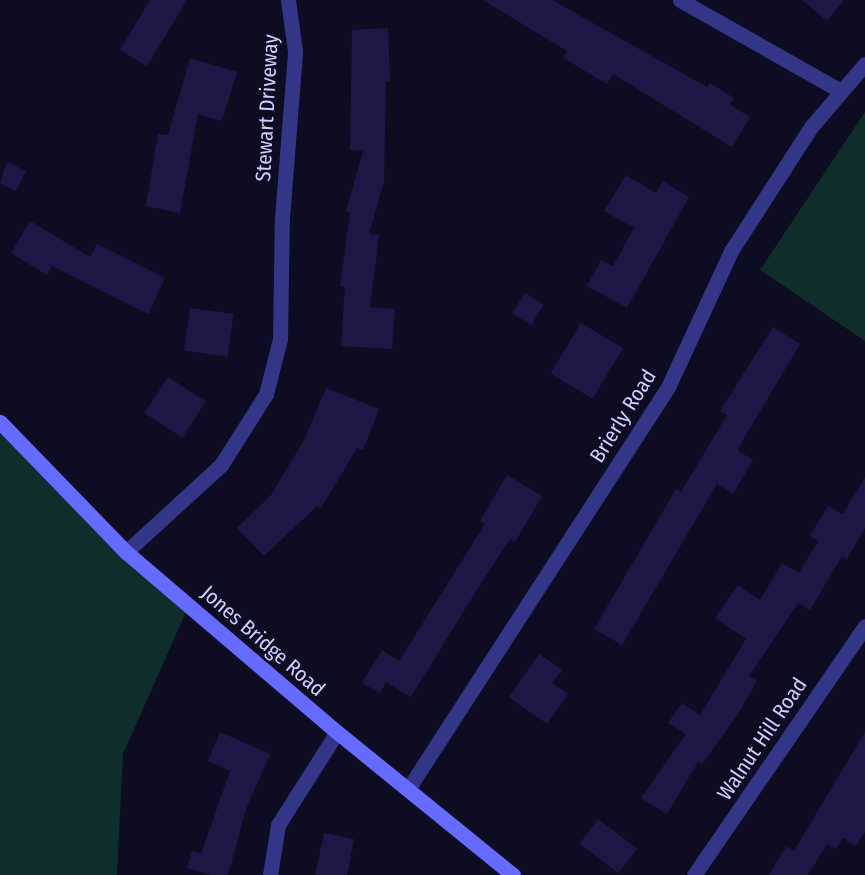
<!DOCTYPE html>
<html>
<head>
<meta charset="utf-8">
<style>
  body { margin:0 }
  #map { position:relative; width:865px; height:875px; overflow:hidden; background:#0e0c23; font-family:"Fira Sans Condensed",sans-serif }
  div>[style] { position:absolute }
  .green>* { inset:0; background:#0f2d2a }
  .building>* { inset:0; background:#1d1745; transform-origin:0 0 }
  .street>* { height:15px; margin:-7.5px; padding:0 7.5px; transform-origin:7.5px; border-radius:7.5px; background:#333586 }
  .secondary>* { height:15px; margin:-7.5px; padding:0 7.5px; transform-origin:7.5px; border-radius:7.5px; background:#656bff }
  span { translate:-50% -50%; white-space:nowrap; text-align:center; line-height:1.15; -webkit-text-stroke:5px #0e0c23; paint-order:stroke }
  .street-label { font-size:21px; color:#d1ceff }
</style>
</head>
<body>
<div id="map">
  <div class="green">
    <div style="clip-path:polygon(865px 112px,865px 341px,760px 270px)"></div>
    <div style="clip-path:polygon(0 426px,189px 605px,123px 754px,117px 875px,0 875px)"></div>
  </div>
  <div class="building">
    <div style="clip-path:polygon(150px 0,187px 0,147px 66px,120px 50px)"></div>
    <div style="clip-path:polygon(483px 0,552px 0,707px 87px,710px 83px,734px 98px,730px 105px,750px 117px,732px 147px,613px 74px,607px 84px,563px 58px,567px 51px)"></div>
    <div style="clip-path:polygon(802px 0,844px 0,827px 21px)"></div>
    <div style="clip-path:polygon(388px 28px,390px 81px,386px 81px,384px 181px,369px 234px,379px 235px,370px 307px,395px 309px,392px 349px,341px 346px,345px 287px,340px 287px,350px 212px,346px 211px,363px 151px,350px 150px,352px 30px)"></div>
    <div style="clip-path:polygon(190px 58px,237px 72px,222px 121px,198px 114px,180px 213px,146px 206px,158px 134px,168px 135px)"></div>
    <div style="clip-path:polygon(7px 162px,26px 171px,16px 191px,0 183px)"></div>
    <div style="clip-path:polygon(626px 175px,656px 193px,663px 181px,689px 197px,627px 308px,587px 286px,601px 260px,613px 266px,634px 228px,604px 211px)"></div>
    <div style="clip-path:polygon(30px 221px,90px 257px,97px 244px,165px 278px,148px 314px,52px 266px,47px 275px,11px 253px)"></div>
    <div style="left:525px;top:293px;width:22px;height:24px;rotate:32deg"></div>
    <div style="left:190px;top:308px;width:44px;height:43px;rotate:8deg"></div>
    <div style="left:581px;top:323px;width:49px;height:59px;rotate:31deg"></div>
    <div style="clip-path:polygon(773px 327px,800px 344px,737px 450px,753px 460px,733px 494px,717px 484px,622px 645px,594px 629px,676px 489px,681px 492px,727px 415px,720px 411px)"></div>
    <div style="left:168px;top:377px;width:45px;height:43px;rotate:33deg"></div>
    <div style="clip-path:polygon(326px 388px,379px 409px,363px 450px,357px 448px,321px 508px,317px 506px,264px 556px,237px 528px,271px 495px,304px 440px)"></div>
    <div style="clip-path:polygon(507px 475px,542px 496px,515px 542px,510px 539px,476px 591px,411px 697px,386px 682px,380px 693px,362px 683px,382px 650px,399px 661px,485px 524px,480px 521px)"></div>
    <div style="clip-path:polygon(865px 477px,865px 528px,847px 559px,842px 556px,810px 610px,798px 603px,749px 676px,757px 681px,738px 714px,702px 764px,698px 762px,667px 814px,641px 798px,686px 734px,668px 723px,682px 703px,700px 715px,746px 639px,715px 618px,738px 585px,760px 600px,782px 563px,799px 573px,818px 541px,810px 536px,828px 506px,843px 514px)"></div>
    <div style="clip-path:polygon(539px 654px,562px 670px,552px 683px,568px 694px,547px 724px,509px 697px)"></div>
    <div style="clip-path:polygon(220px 732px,270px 754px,246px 809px,228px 875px,211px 875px,187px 868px,192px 851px,201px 854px,230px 771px,208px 761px)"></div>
    <div style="clip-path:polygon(865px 732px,865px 832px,856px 846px,843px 838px,836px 849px,827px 844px,808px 875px,769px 875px,786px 846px,794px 851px)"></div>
    <div style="left:598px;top:819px;width:49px;height:31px;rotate:37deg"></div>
    <div style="clip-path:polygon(324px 833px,354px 839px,347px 875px,315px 875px)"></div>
  </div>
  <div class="street">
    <div style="left:680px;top:0;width:185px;rotate:29.5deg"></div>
    <div style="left:126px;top:552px;width:129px;rotate:-42.5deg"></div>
    <div style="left:221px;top:465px;width:84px;rotate:-57.6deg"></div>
    <div style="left:266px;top:394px;width:57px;rotate:-75.7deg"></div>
    <div style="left:280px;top:339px;width:121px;rotate:-89.1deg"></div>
    <div style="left:282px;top:218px;width:168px;rotate:-85.5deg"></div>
    <div style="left:295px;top:51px;width:51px;rotate:-97.8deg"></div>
    <div style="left:408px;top:789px;width:479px;rotate:-57.1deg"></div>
    <div style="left:668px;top:387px;width:150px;rotate:-65.1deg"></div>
    <div style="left:731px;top:251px;width:148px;rotate:-57.2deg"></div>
    <div style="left:811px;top:127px;width:83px;rotate:-49.4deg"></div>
    <div style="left:270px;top:875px;width:51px;rotate:-80.9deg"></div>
    <div style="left:278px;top:825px;width:110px;rotate:-57.6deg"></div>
    <div style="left:694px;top:875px;width:302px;rotate:-55.5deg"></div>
  </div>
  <div class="secondary">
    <div style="left:0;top:422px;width:181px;rotate:45.9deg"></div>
    <div style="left:126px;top:552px;width:277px;rotate:40.5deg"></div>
    <div style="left:337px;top:732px;width:227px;rotate:39.1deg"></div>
  </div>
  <div class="street-label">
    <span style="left:267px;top:108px;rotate:-87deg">Stewart Driveway</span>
    <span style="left:623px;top:416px;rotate:-58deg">Brierly Road</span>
    <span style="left:263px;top:641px;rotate:41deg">Jones Bridge Road</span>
    <span style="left:762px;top:739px;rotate:-56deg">Walnut Hill Road</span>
  </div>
</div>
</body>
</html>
